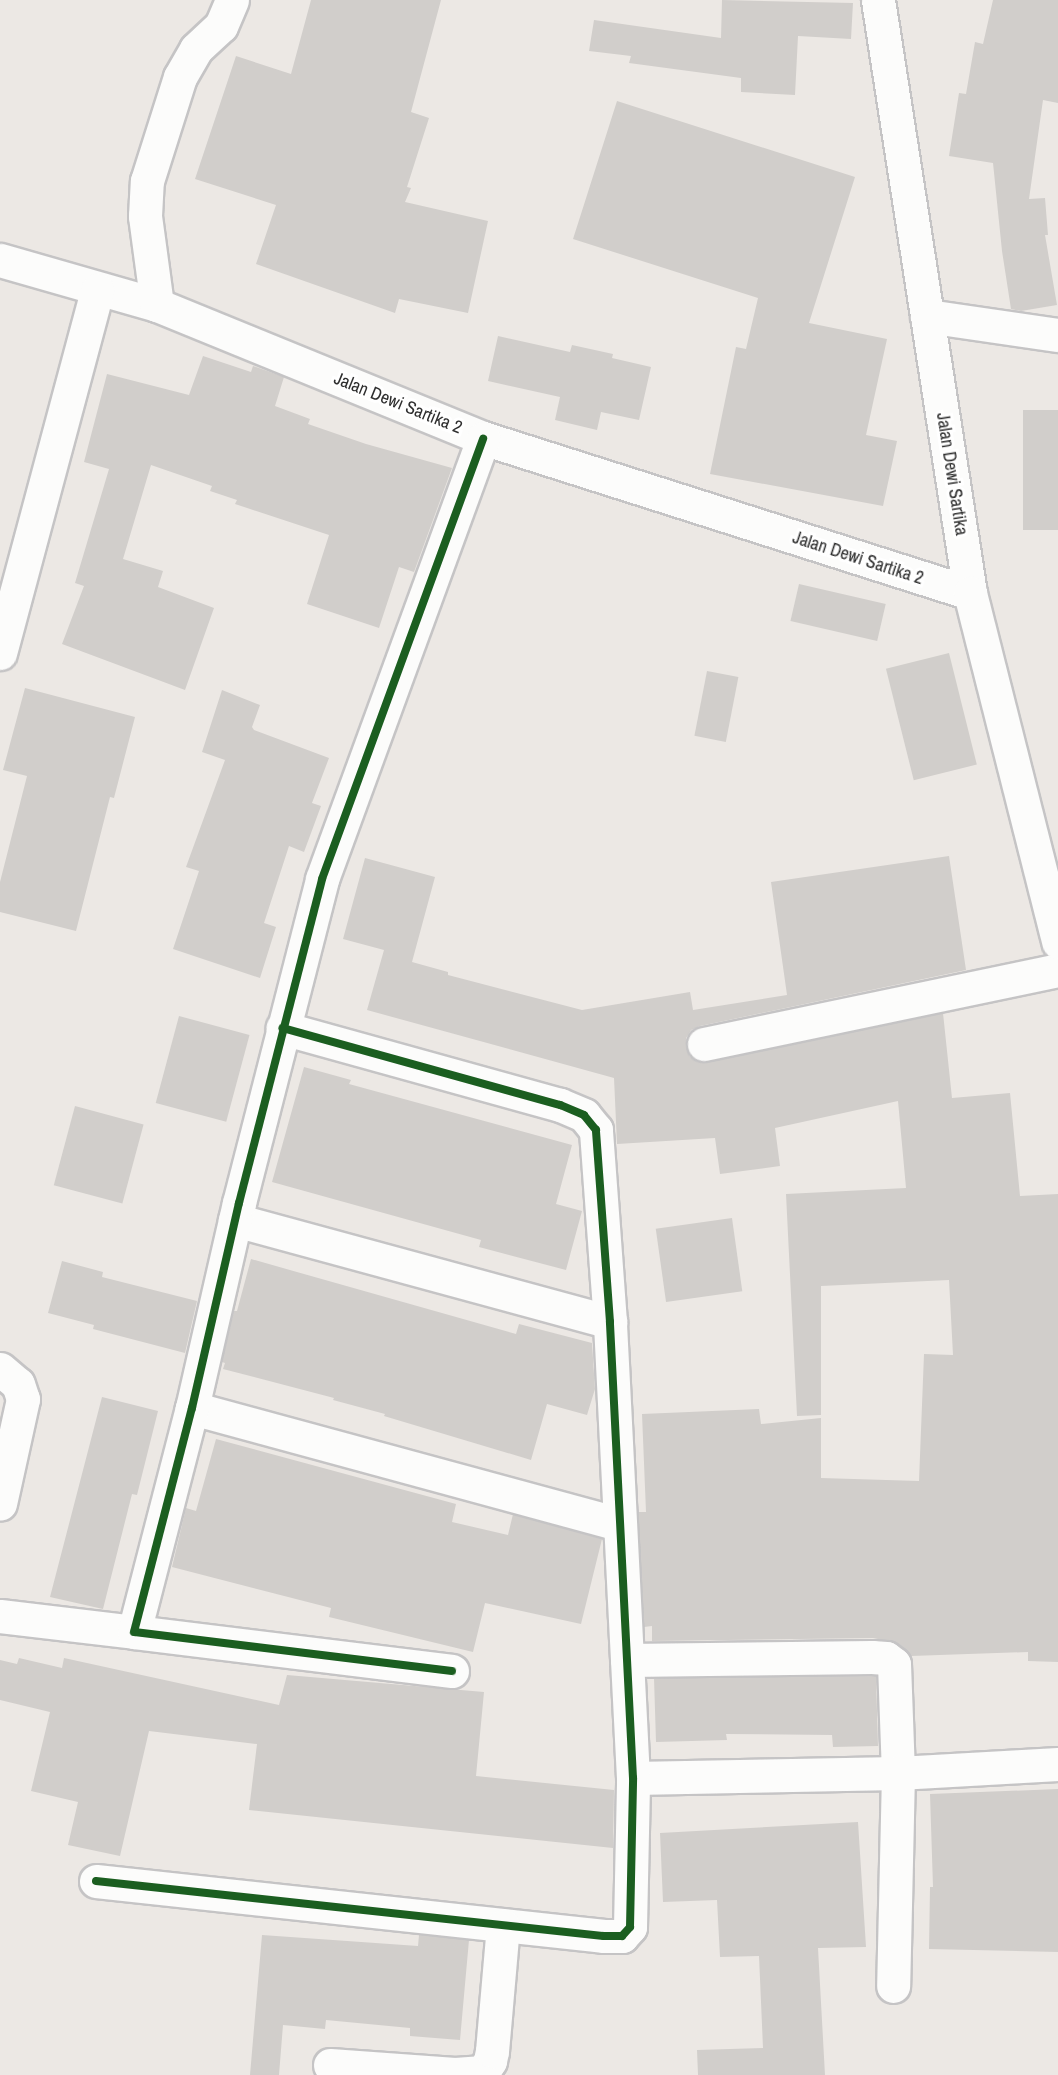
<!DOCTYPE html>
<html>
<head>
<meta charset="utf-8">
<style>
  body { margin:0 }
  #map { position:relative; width:1058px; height:2075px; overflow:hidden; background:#ece8e4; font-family:"Archivo Narrow",sans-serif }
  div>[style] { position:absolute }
  .building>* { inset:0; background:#d1cecb; transform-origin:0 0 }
  .roads { filter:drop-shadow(2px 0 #c5c4c5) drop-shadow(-2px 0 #c5c4c5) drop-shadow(0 2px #c5c4c5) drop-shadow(0 -2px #c5c4c5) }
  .street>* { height:33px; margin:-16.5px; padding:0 16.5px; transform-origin:16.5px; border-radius:16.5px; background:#fcfcfb }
  .secondary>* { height:33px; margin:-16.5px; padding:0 16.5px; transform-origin:16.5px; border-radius:16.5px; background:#fcfcfb }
  .cycleway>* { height:8px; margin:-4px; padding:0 4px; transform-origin:4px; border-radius:4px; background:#1b5e20 }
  span { translate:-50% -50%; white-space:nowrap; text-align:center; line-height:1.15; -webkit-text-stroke:6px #fff; paint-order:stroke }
  .street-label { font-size:18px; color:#2e2e2e }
</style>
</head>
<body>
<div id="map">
  <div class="building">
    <div style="clip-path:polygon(311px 0,441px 0,411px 112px,429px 118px,407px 187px,411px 188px,405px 202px,488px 221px,468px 313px,399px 299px,395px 313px,256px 264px,276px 205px,195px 179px,236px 56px,291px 74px)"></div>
    <div style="clip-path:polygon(722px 0,853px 3px,851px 39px,798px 36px,795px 95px,741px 92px,741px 78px,629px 63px,631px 56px,589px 51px,594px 20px,721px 38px)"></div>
    <div style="clip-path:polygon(993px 0,1058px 0,1058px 103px,1043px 100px,1029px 199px,1045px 198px,1048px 235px,1045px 235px,1057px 305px,1021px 311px,1011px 309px,1002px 251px,993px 163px,949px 156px,959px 93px,966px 94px,975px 42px,983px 44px)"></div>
    <div style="clip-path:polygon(617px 101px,855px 177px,809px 323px,887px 339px,866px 435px,897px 441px,883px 506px,710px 474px,736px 347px,746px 349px,758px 298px,573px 239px)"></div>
    <div style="clip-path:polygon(498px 336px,570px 352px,572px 345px,613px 354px,612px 358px,651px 367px,639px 420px,601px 412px,597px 430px,555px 420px,560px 397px,488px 381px)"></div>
    <div style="clip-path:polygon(203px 356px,251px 372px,253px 366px,284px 377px,275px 406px,310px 419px,308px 424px,366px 444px,452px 468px,414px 572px,399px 567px,379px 628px,307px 604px,329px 535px,235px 504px,237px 500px,210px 491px,212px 486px,151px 465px,123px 559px,163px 571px,158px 587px,214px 608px,185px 690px,62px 644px,84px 586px,75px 583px,109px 469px,84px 462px,107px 374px,189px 395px)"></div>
    <div style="left:1023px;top:410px;width:35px;height:120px"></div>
    <div style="left:799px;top:584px;width:89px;height:38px;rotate:13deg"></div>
    <div style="left:949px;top:653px;width:115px;height:65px;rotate:76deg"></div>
    <div style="left:707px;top:671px;width:32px;height:66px;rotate:11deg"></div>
    <div style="clip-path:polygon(25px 688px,135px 717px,114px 798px,110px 797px,76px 931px,0 912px,0 882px,27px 776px,3px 770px)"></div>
    <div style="clip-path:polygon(222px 690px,260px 705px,252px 727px,254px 730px,329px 758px,312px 803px,321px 806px,304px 852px,289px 846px,264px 923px,276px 927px,260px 978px,173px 949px,199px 871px,186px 867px,225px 760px,202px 752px)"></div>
    <div style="clip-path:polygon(949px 856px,966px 970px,700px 1026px,691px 1030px,686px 1038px,686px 1047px,690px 1057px,699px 1062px,708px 1062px,943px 1013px,952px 1098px,1010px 1093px,1020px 1196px,1058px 1194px,1058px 1662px,1028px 1661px,1028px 1652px,911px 1656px,897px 1643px,873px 1638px,652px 1641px,652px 1626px,644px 1627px,638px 1512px,646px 1512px,642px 1414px,759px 1409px,761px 1424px,821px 1418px,821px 1478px,919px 1481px,924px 1354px,953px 1355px,949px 1280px,821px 1286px,821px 1415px,797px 1416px,786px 1194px,906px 1188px,898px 1101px,775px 1128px,780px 1166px,720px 1174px,715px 1138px,617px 1144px,614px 1078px,367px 1010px,384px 950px,343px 939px,365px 858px,435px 877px,412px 962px,448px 972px,448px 975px,582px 1010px,690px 992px,693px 1010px,787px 995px,771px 882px)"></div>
    <div style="left:179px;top:1016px;width:73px;height:90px;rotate:15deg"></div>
    <div style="clip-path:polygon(304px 1067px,351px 1080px,349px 1084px,572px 1145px,556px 1204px,582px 1211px,566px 1270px,479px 1247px,481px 1240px,272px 1182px)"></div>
    <div style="left:75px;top:1106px;width:71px;height:82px;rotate:15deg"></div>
    <div style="left:732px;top:1218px;width:74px;height:77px;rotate:82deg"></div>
    <div style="clip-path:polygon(251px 1259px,516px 1334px,519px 1324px,592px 1343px,595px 1389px,587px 1415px,547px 1404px,531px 1460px,384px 1416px,385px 1414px,333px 1400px,334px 1398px,223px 1369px,225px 1363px,222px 1362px,234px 1311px,237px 1311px)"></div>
    <div style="clip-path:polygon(62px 1261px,103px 1272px,102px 1277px,197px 1301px,185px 1353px,93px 1329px,94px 1325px,48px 1313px)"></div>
    <div style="clip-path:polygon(102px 1397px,158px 1411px,137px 1495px,132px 1494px,103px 1609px,50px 1597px)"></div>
    <div style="clip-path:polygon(216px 1439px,456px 1504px,452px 1522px,508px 1535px,513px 1514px,602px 1539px,581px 1624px,485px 1603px,473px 1652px,329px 1617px,331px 1608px,172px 1567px,186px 1508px,196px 1511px)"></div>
    <div style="clip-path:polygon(19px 1658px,62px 1668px,64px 1658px,279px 1705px,287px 1675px,484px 1692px,476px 1776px,614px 1790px,613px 1848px,249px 1810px,257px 1744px,149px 1731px,120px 1856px,68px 1845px,78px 1802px,31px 1791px,50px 1712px,0 1700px,0 1660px,17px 1664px)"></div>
    <div style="clip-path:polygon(876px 1676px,878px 1746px,833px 1747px,832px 1735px,726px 1734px,727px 1740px,656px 1742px,654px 1678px)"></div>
    <div style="clip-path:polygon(1058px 1789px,1058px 1952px,929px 1949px,930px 1887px,933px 1887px,930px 1794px)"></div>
    <div style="clip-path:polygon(858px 1822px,866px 1947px,818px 1948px,825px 2075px,698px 2075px,697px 2050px,763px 2048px,759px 1956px,720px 1957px,717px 1900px,663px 1902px,660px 1833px)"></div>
    <div style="clip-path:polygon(262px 1935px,418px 1946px,419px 1935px,469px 1940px,460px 2040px,410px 2036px,410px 2028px,326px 2020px,325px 2029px,283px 2025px,279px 2075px,250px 2075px)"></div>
  </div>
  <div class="roads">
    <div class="street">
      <div style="left:0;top:260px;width:163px;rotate:16deg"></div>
      <div style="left:157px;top:305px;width:352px;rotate:22.2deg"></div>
      <div style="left:483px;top:438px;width:511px;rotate:17.65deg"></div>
      <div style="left:157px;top:305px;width:90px;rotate:-97.7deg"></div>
      <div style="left:145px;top:216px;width:35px;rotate:-87deg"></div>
      <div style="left:147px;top:181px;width:109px;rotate:-72.4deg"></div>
      <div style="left:180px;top:77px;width:32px;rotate:-60deg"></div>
      <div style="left:196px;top:49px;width:34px;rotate:-43deg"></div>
      <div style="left:221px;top:26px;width:28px;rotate:-67deg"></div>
      <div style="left:927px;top:316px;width:132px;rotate:8.3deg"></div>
      <div style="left:0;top:653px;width:376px;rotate:-75deg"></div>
      <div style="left:704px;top:1044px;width:362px;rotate:-11.8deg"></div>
      <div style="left:235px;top:1220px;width:389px;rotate:15.2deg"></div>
      <div style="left:0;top:1369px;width:23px;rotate:40deg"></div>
      <div style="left:18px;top:1384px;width:16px;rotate:72deg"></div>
      <div style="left:23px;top:1399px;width:107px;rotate:102.4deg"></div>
      <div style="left:192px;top:1408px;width:443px;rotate:15.2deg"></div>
      <div style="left:0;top:1616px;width:135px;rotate:6.8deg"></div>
      <div style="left:627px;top:1660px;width:245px;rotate:-0.7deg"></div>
      <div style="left:872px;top:1657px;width:14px;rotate:4deg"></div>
      <div style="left:886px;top:1658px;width:10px;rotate:37deg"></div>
      <div style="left:894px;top:1664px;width:109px;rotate:87.9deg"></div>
      <div style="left:898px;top:1773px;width:213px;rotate:91.3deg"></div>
      <div style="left:452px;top:1671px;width:320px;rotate:-173deg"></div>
      <div style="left:134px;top:1632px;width:231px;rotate:-75.5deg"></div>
      <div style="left:192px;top:1408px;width:210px;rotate:-77.1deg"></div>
      <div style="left:239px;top:1203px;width:334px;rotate:-75.6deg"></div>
      <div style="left:322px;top:879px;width:469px;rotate:-69.9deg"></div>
      <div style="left:633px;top:1778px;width:265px;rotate:-1.1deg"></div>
      <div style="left:898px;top:1773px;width:160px;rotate:-3.2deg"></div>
      <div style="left:96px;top:1881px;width:511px;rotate:6.18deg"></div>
      <div style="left:604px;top:1936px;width:18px"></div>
      <div style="left:622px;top:1936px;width:12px;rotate:-48deg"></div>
      <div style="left:630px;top:1927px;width:149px;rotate:-88.8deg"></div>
      <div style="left:633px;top:1778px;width:457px;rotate:-92.9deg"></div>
      <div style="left:610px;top:1322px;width:193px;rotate:-94.2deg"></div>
      <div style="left:596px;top:1130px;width:19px;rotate:-129deg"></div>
      <div style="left:584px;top:1115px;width:26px;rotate:-157deg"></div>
      <div style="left:560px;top:1105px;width:288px;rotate:-164.5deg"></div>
      <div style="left:330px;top:2065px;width:125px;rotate:4.1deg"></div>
      <div style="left:455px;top:2074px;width:28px;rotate:-4deg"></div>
      <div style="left:483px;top:2072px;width:13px;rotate:-58deg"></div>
      <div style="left:490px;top:2061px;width:10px;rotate:-79deg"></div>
      <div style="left:492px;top:2051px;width:126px;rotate:-85deg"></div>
    </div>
    <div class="secondary">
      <div style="left:878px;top:0;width:600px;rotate:81.18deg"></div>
      <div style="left:970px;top:593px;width:360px;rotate:75.8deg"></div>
    </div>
  </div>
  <div class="cycleway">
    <div style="left:452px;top:1671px;width:320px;rotate:-173deg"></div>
    <div style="left:134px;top:1632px;width:231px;rotate:-75.5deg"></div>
    <div style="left:192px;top:1408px;width:210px;rotate:-77.1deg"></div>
    <div style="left:239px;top:1203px;width:334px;rotate:-75.6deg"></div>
    <div style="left:322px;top:879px;width:469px;rotate:-69.9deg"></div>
    <div style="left:96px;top:1881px;width:511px;rotate:6.18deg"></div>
    <div style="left:604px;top:1936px;width:18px"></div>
    <div style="left:622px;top:1936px;width:12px;rotate:-48deg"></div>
    <div style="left:630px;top:1927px;width:149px;rotate:-88.8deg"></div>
    <div style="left:633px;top:1778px;width:457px;rotate:-92.9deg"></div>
    <div style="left:610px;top:1322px;width:193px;rotate:-94.2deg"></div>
    <div style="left:596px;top:1130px;width:19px;rotate:-129deg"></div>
    <div style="left:584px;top:1115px;width:26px;rotate:-157deg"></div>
    <div style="left:560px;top:1105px;width:288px;rotate:-164.5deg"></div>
  </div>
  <div class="street-label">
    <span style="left:398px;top:403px;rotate:22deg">Jalan Dewi Sartika 2</span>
    <span style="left:952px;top:474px;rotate:81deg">Jalan Dewi Sartika</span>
    <span style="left:858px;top:558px;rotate:18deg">Jalan Dewi Sartika 2</span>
  </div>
</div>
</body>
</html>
